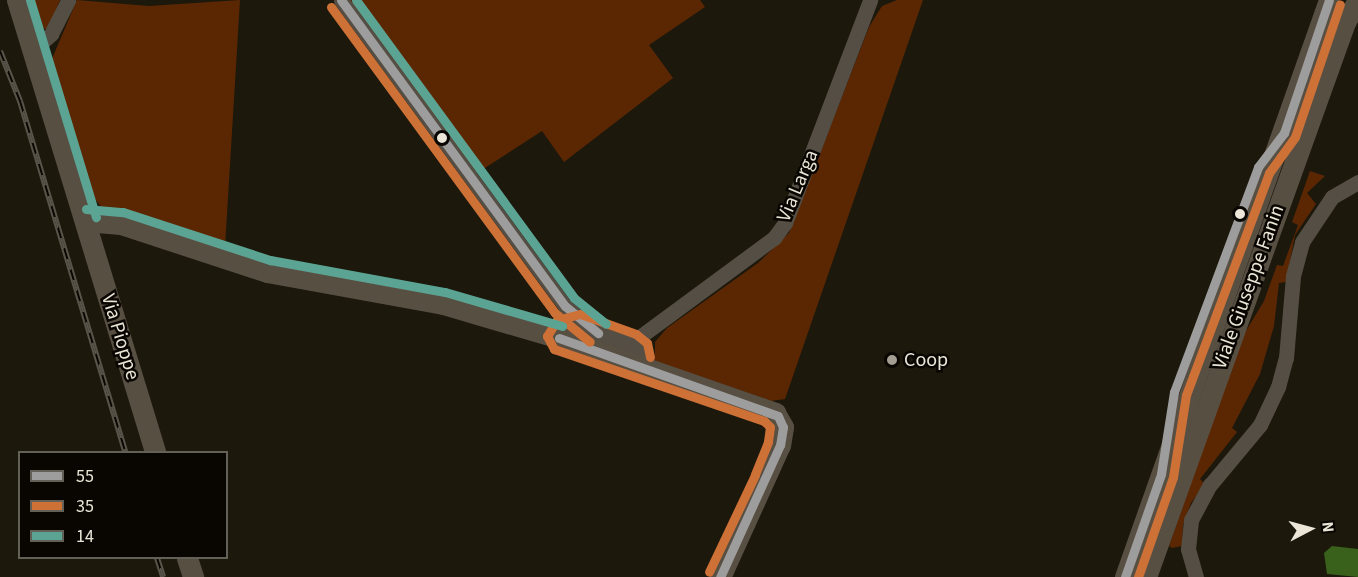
<!DOCTYPE html>
<html>
<head>
<meta charset="utf-8">
<style>
  body { margin:0 }
  #map { position:relative; width:1358px; height:577px; overflow:hidden; background:#1c180c; font-family:"Source Sans 3",sans-serif }
  div>[style] { position:absolute }
  .green>* { inset:0; background:#5b2703 }
  .water>* { inset:0; background:#3a611b }
  .street>* { height:15px; margin:-7.5px; padding:0 7.5px; transform-origin:7.5px; border-radius:7.5px; background:#554e44 }
  .secondary>* { height:21px; margin:-10.5px; padding:0 10.5px; transform-origin:10.5px; border-radius:10.5px; background:#584f43 }
  .rail>* { height:6px; margin-top:-3px; transform-origin:0; background:repeating-linear-gradient(90deg,#090601 0 11px,#59544a 0 22px); box-sizing:border-box; border-block:2px solid #59544a }
  .bus-1>* { height:9px; margin:-4.5px; padding:0 4.5px; transform-origin:4.5px; border-radius:4.5px; background:#9d9d9d }
  .bus-2>* { height:9px; margin:-4.5px; padding:0 4.5px; transform-origin:4.5px; border-radius:4.5px; background:#cd7137 }
  .bus-3>* { height:9px; margin:-4.5px; padding:0 4.5px; transform-origin:4.5px; border-radius:4.5px; background:#5ba494 }
  .dots>* { width:16px; height:16px; translate:-50% -50%; box-sizing:border-box; border:3px solid #090601; border-radius:50% }
  span { translate:-50% -50%; white-space:nowrap; text-align:center; line-height:1.15; -webkit-text-stroke:5px #090601; paint-order:stroke }
  .street-label { font-size:20px; color:#ebe6d8 }
  .poi-label { font-size:20px; color:#ebe6d8 }
  .left { translate:0 -50%; text-align:left }
  .legend { position:absolute; left:18px; top:451px; width:210px; height:108px; box-sizing:border-box; background:#090601; border:2px solid #636057; margin:0; padding:8px 10px; list-style:none; font-size:18px; color:#ebe6d8 }
  .legend li { display:flex; align-items:center; gap:12px; height:30px }
  .legend b { width:30px; border:2px solid #636057 }
  .north { position:absolute; left:1280px; top:499px; width:60px; height:60px; -webkit-text-stroke:4px #090601; paint-order:stroke; rotate:84deg; font-size:16px; font-weight:700; line-height:24px; text-align:center; color:#ebe6d8 }
  .north::after { content:''; display:block; margin:auto; width:21px; height:27px; background:#ebe6d8; clip-path:polygon(50% 0,100% 100%,50% 72%,0 100%) }
</style>
</head>
<body>
<div id="map">
  <div class="green">
    <div style="clip-path:polygon(26px 0,60px 0,48px 29px,38px 28px)"></div>
    <div style="clip-path:polygon(77px 0,149px 6px,240px 0,225px 247px,102px 208px,92px 195px,51px 61px)"></div>
    <div style="clip-path:polygon(346px 0,700px 0,705px 7px,649px 45px,673px 78px,564px 162px,542px 131px,468px 179px)"></div>
    <div style="clip-path:polygon(897px 0,923px 0,785px 399px,771px 401px,655px 361px,655px 342px,667px 328px,758px 263px,789px 233px,869px 27px,882px 6px)"></div>
    <div style="clip-path:polygon(1310px 171px,1325px 176px,1307px 193px,1316px 204px,1295px 235px,1286px 282px,1279px 283px,1274px 326px,1260px 374px,1232px 428px,1237px 432px,1200px 479px,1205px 484px,1191px 503px,1183px 525px,1182px 546px,1172px 548px,1169px 546px,1241px 339px,1264px 301px,1277px 265px,1283px 266px,1298px 225px,1292px 222px)"></div>
  </div>
  <div class="water">
    <div style="clip-path:polygon(1332px 546px,1358px 549px,1358px 577px,1327px 574px,1324px 553px)"></div>
  </div>
  <div class="street">
    <div style="left:341px;top:0;width:379px;rotate:53.8deg"></div>
    <div style="left:565px;top:306px;width:43px;rotate:39.3deg"></div>
    <div style="left:34px;top:49px;width:23px;rotate:-41deg"></div>
    <div style="left:51px;top:34px;width:38px;rotate:-63deg"></div>
    <div style="left:559px;top:338px;width:9px;rotate:-58deg"></div>
    <div style="left:564px;top:330px;width:14px;rotate:-17deg"></div>
    <div style="left:577px;top:326px;width:22px;rotate:18deg"></div>
    <div style="left:598px;top:333px;width:34px;rotate:19deg"></div>
    <div style="left:630px;top:344px;width:9px;rotate:36deg"></div>
    <div style="left:637px;top:349px;width:16px;rotate:83deg"></div>
    <div style="left:630px;top:344px;width:179px;rotate:-36.4deg"></div>
    <div style="left:774px;top:238px;width:19px;rotate:-54deg"></div>
    <div style="left:785px;top:223px;width:239px;rotate:-69.1deg"></div>
    <div style="left:1196px;top:577px;width:29px;rotate:-106deg"></div>
    <div style="left:1188px;top:549px;width:29px;rotate:-84deg"></div>
    <div style="left:1191px;top:520px;width:40px;rotate:-62deg"></div>
    <div style="left:1210px;top:485px;width:78px;rotate:-50.2deg"></div>
    <div style="left:1260px;top:425px;width:42px;rotate:-64.7deg"></div>
    <div style="left:1278px;top:387px;width:30px;rotate:-75deg"></div>
    <div style="left:1286px;top:358px;width:82px;rotate:-85.1deg"></div>
    <div style="left:1293px;top:276px;width:35px;rotate:-75deg"></div>
    <div style="left:1302px;top:242px;width:54px;rotate:-56.3deg"></div>
    <div style="left:1332px;top:197px;width:30px;rotate:-30deg"></div>
  </div>
  <div class="secondary">
    <div style="left:17px;top:0;width:473px;rotate:73deg"></div>
    <div style="left:85px;top:221px;width:36px;rotate:5deg"></div>
    <div style="left:121px;top:224px;width:154px;rotate:18.2deg"></div>
    <div style="left:267px;top:272px;width:179px;rotate:10.3deg"></div>
    <div style="left:443px;top:304px;width:121px;rotate:16.3deg"></div>
    <div style="left:559px;top:338px;width:229px;rotate:19.1deg"></div>
    <div style="left:775px;top:413px;width:16px;rotate:60deg"></div>
    <div style="left:783px;top:427px;width:18px;rotate:99deg"></div>
    <div style="left:780px;top:445px;width:145px;rotate:114.4deg"></div>
    <div style="left:187px;top:558px;width:20px;rotate:72deg"></div>
    <div style="left:1125px;top:577px;width:612px;rotate:-70.53deg"></div>
    <div style="left:1146px;top:577px;width:590px;rotate:-70.27deg"></div>
    <div style="left:1345px;top:22px;width:26px;rotate:-59deg"></div>
  </div>
  <div class="rail">
    <div style="left:0;top:51px;width:54px;rotate:68.2deg"></div>
    <div style="left:20px;top:101px;width:366px;rotate:73.3deg"></div>
    <div style="left:157px;top:558px;width:20px;rotate:72deg"></div>
  </div>
  <div class="bus-1">
    <div style="left:341px;top:0;width:379px;rotate:53.8deg"></div>
    <div style="left:565px;top:306px;width:43px;rotate:39.3deg"></div>
    <div style="left:559px;top:338px;width:232px;rotate:19.6deg"></div>
    <div style="left:778px;top:416px;width:12px;rotate:66deg"></div>
    <div style="left:783px;top:427px;width:18px;rotate:99deg"></div>
    <div style="left:780px;top:445px;width:145px;rotate:114.4deg"></div>
    <div style="left:1125px;top:577px;width:109px;rotate:-70.7deg"></div>
    <div style="left:1161px;top:474px;width:83px;rotate:-81deg"></div>
    <div style="left:1174px;top:392px;width:240px;rotate:-69.5deg"></div>
    <div style="left:1258px;top:167px;width:43px;rotate:-52.6deg"></div>
    <div style="left:1284px;top:133px;width:140px;rotate:-71.3deg"></div>
  </div>
  <div class="bus-2">
    <div style="left:331px;top:7px;width:379px;rotate:53.8deg"></div>
    <div style="left:555px;top:313px;width:45px;rotate:39.6deg"></div>
    <div style="left:650px;top:357px;width:14px;rotate:-102deg"></div>
    <div style="left:647px;top:343px;width:14px;rotate:-141deg"></div>
    <div style="left:636px;top:334px;width:59px;rotate:-160.3deg"></div>
    <div style="left:580px;top:314px;width:24px;rotate:165deg"></div>
    <div style="left:557px;top:320px;width:19px;rotate:122deg"></div>
    <div style="left:547px;top:336px;width:15px;rotate:62deg"></div>
    <div style="left:554px;top:349px;width:222px;rotate:18.9deg"></div>
    <div style="left:764px;top:421px;width:8px;rotate:45deg"></div>
    <div style="left:770px;top:427px;width:15px;rotate:98deg"></div>
    <div style="left:768px;top:442px;width:35px;rotate:112deg"></div>
    <div style="left:755px;top:475px;width:107px;rotate:115.4deg"></div>
    <div style="left:1138px;top:577px;width:106px;rotate:-70.7deg"></div>
    <div style="left:1173px;top:477px;width:83px;rotate:-81deg"></div>
    <div style="left:1186px;top:395px;width:237px;rotate:-69.5deg"></div>
    <div style="left:1269px;top:173px;width:44px;rotate:-54.2deg"></div>
    <div style="left:1295px;top:137px;width:140px;rotate:-71.3deg"></div>
  </div>
  <div class="bus-3">
    <div style="left:30px;top:0;width:227px;rotate:73.1deg"></div>
    <div style="left:356px;top:0;width:369px;rotate:53.8deg"></div>
    <div style="left:574px;top:298px;width:41px;rotate:39.1deg"></div>
    <div style="left:86px;top:209px;width:37px;rotate:5deg"></div>
    <div style="left:123px;top:212px;width:155px;rotate:18.1deg"></div>
    <div style="left:270px;top:260px;width:178px;rotate:10.4deg"></div>
    <div style="left:445px;top:292px;width:122px;rotate:16.2deg"></div>
  </div>
  <div class="dots">
    <div style="left:442px;top:138px;background:#ebe6d8"></div>
    <div style="left:1240px;top:214px;background:#ebe6d8"></div>
    <div style="left:892px;top:360px;background:#a39e91"></div>
  </div>
  <div class="street-label">
    <span style="left:798px;top:186px;rotate:-67deg">Via Larga</span>
    <span style="left:1249px;top:287px;rotate:-70deg">Viale Giuseppe Fanin</span>
    <span style="left:120px;top:337px;rotate:73deg">Via Pioppe</span>
  </div>
  <div class="poi-label">
    <span class="left" style="left:904px;top:360px">Coop</span>
  </div>
  <ul class="legend">
  <li><b style="height:8px;background:#9d9d9d"></b>55</li>
  <li><b style="height:8px;background:#cd7137"></b>35</li>
  <li><b style="height:8px;background:#5ba494"></b>14</li>
  </ul>
  <div class="north">N</div>
</div>
</body>
</html>
